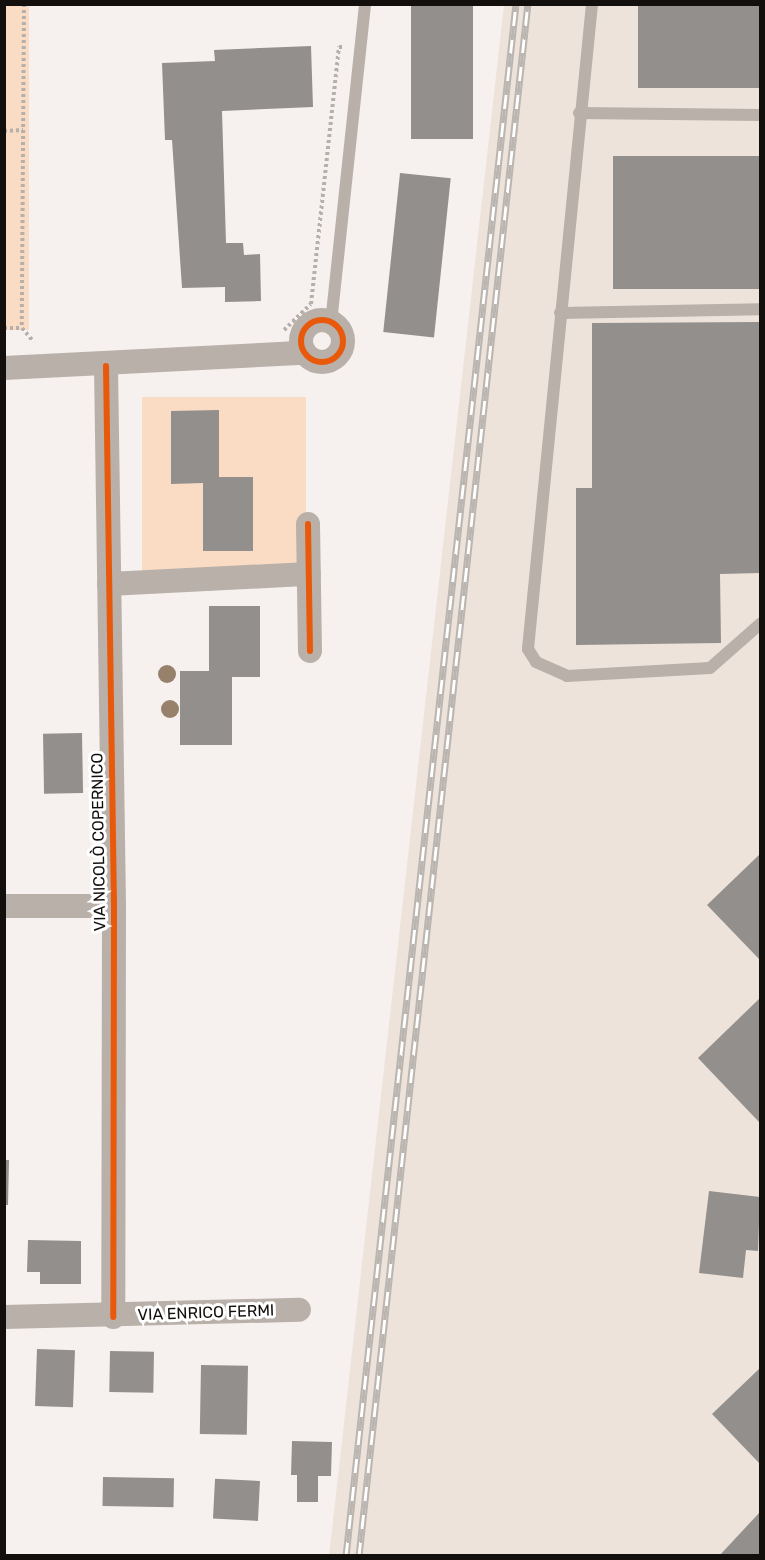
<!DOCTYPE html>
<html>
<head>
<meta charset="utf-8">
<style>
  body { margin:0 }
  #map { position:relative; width:765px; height:1560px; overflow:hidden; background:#f6f1ee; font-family:Rubik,sans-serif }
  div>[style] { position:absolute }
  .built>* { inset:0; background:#ede3db }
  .green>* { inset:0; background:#fadcc4; transform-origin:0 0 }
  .building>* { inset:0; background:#928f8d; transform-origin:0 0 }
  .path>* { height:4px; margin-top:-2px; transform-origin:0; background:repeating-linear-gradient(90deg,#b5b0ac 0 3px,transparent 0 6px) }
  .service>* { height:12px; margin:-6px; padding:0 6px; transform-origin:6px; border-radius:6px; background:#b8b0a9 }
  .minor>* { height:24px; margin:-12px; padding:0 12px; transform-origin:12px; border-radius:12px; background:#b8b0a9 }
  .minor>.ring { margin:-12px; padding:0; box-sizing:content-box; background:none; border:24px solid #b8b0a9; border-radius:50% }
  .rail>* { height:7px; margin-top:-3.5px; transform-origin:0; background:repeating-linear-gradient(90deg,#fff 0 14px,#bab5b0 0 28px); box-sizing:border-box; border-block:2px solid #bab5b0 }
  .cycleway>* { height:6px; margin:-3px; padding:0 3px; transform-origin:3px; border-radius:3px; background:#e8590c }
  .cycleway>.ring { margin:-3px; padding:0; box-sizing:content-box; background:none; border:6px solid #e8590c; border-radius:50% }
  .trees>* { width:18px; height:18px; margin:-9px; border-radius:50%; background:#98816b }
  span { translate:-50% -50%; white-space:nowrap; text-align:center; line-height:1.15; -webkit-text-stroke:6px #fff; paint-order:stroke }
  .street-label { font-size:16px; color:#120f0d }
  .frame { position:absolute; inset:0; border:6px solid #120f0d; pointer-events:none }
</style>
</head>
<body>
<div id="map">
  <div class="built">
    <div style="clip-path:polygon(504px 5px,760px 5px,760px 1555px,329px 1556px)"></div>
  </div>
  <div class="green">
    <div style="left:4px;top:5px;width:25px;height:325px"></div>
    <div style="left:142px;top:397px;width:164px;height:174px"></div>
  </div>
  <div class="building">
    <div style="left:411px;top:4px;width:62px;height:135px"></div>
    <div style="left:638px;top:4px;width:122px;height:84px"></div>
    <div style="clip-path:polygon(311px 46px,313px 107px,222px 111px,226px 243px,243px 243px,244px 255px,260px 254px,261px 301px,225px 302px,225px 287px,182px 288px,172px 140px,165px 140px,162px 63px,215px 61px,214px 50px)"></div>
    <div style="left:613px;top:156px;width:147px;height:133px"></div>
    <div style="left:400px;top:173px;width:51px;height:160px;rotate:6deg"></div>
    <div style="clip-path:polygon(760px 322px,760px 573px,720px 574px,721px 643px,576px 645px,576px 488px,592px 488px,592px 323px)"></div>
    <div style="clip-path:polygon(219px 410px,219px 477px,253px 477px,253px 551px,203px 551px,203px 483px,171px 484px,171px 411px)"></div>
    <div style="clip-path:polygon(209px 606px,260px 606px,260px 677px,232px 677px,232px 745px,180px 745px,180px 671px,209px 671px)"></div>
    <div style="left:82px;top:733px;width:60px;height:39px;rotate:89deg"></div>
    <div style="clip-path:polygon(760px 854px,760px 960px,707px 905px)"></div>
    <div style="clip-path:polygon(760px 998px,760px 1123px,698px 1058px)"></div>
    <div style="clip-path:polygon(4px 1160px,9px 1160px,8px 1205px,4px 1205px)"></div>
    <div style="clip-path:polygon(709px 1191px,760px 1197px,758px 1251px,746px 1250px,743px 1278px,699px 1273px)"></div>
    <div style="clip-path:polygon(28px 1240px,81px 1241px,81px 1284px,40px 1284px,40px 1272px,27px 1272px)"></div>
    <div style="left:37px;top:1349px;width:38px;height:57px;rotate:2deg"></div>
    <div style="left:110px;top:1351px;width:44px;height:41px;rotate:1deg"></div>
    <div style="left:201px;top:1365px;width:47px;height:69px;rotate:1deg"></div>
    <div style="clip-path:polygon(760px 1368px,760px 1464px,712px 1414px)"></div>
    <div style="clip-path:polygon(292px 1441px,332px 1442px,331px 1476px,318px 1476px,318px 1502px,297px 1502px,297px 1475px,291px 1475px)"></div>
    <div style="left:103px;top:1477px;width:71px;height:29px;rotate:1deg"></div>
    <div style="left:260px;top:1481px;width:40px;height:45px;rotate:93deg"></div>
    <div style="clip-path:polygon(760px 1512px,760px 1556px,719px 1556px)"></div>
  </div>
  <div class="path">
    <div style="left:24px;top:4px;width:324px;rotate:90.4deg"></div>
    <div style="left:22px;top:328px;width:17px;rotate:50deg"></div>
    <div style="left:4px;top:131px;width:19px;rotate:-3deg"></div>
    <div style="left:4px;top:328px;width:18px"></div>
    <div style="left:284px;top:330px;width:37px;rotate:-44deg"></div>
    <div style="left:311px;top:304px;width:259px;rotate:-83.8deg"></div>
    <div style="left:339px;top:47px;width:5px"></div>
  </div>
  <div class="service">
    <div style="left:592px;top:4px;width:648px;rotate:95.67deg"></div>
    <div style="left:528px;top:649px;width:15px;rotate:58deg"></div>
    <div style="left:536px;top:662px;width:34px;rotate:24deg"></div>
    <div style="left:567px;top:676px;width:143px;rotate:-3.2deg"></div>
    <div style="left:710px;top:668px;width:67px;rotate:-41.3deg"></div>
    <div style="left:579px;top:113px;width:181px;rotate:0.6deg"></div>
    <div style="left:560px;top:313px;width:200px;rotate:-1.1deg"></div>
    <div style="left:331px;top:323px;width:321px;rotate:-83.9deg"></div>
  </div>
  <div class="minor">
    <div class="ring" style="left:301px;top:320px;width:18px;height:18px"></div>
    <div style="left:106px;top:366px;width:540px;rotate:89.15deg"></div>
    <div style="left:114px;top:906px;width:411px;rotate:90.1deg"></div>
    <div style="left:4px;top:368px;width:300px;rotate:-2.9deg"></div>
    <div style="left:308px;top:524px;width:127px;rotate:89.1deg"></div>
    <div style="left:109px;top:584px;width:200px;rotate:-2.9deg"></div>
    <div style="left:4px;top:906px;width:110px"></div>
    <div style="left:4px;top:1317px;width:295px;rotate:-1.4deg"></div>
  </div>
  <div class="rail">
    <div style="left:346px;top:1556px;width:1561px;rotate:-83.75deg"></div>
    <div style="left:359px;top:1556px;width:1561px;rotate:-83.79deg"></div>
  </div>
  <div class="cycleway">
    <div class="ring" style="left:301px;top:320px;width:36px;height:36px"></div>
    <div style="left:106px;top:366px;width:540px;rotate:89.15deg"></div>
    <div style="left:114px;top:906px;width:411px;rotate:90.1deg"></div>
    <div style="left:308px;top:524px;width:127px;rotate:89.1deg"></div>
  </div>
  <div class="trees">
    <div style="left:167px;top:674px"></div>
    <div style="left:170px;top:709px"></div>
  </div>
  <div class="street-label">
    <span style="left:99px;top:842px;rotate:-91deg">VIA NICOLÒ COPERNICO</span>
    <span style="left:206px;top:1313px;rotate:-2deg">VIA ENRICO FERMI</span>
  </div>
  <div class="frame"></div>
</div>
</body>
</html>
